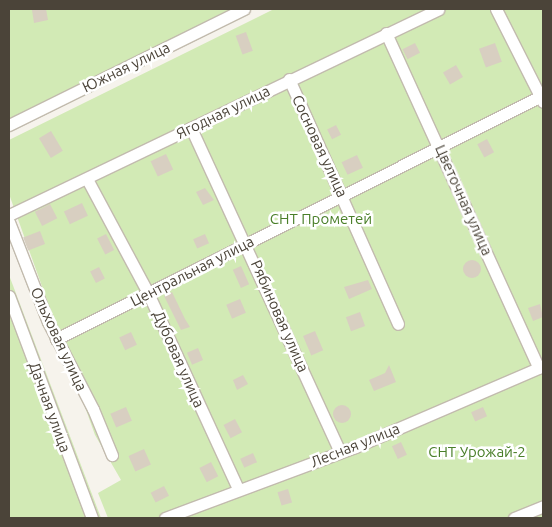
<!DOCTYPE html>
<html>
<head>
<meta charset="utf-8">
<style>
  body { margin:0 }
  #map { position:relative; width:552px; height:527px; overflow:hidden; background:#f6f3ec; font-family:Ubuntu,sans-serif }
  div>[style] { position:absolute }
  .green>* { inset:0; background:#d2eab5 }
  .building>* { inset:0; background:#d8cfc1; transform-origin:0 0 }
  .round { border-radius:50% }
  .roads { filter:drop-shadow(1px 0 #c2bbae) drop-shadow(-1px 0 #c2bbae) drop-shadow(0 1px #c2bbae) drop-shadow(0 -1px #c2bbae) }
  .minor>* { height:11px; margin:-5.5px; padding:0 5.5px; transform-origin:5.5px; border-radius:5.5px; background:#fff }
  span { translate:-50% -50%; white-space:nowrap; text-align:center; line-height:1.15; -webkit-text-stroke:5px #fff; paint-order:stroke }
  .street-label { font-size:15px; color:#4b4439 }
  .park-label { font-size:15px; color:#4a7f2a }
  .frame { position:absolute; inset:0; border:10px solid #4b4439; pointer-events:none }
</style>
</head>
<body>
<div id="map">
  <div class="green">
    <div style="clip-path:polygon(9px 9px,244px 9px,9px 125px)"></div>
    <div style="clip-path:polygon(274px 9px,543px 9px,543px 518px,108px 518px,98px 493px,121px 480px,95px 435px,9px 194px,9px 140px)"></div>
    <div style="clip-path:polygon(9px 275px,101px 518px,9px 518px)"></div>
  </div>
  <div class="building">
    <div style="clip-path:polygon(46px 9px,48px 20px,34px 23px,32px 10px)"></div>
    <div style="left:246px;top:32px;width:20px;height:11px;rotate:70deg"></div>
    <div style="left:415px;top:43px;width:11px;height:14px;rotate:63deg"></div>
    <div style="left:495px;top:43px;width:20px;height:17px;rotate:70deg"></div>
    <div style="left:456px;top:65px;width:14px;height:15px;rotate:60deg"></div>
    <div style="left:336px;top:125px;width:11px;height:10px;rotate:63deg"></div>
    <div style="left:51px;top:131px;width:23px;height:14px;rotate:59deg"></div>
    <div style="left:487px;top:139px;width:15px;height:11px;rotate:62deg"></div>
    <div style="left:166px;top:154px;width:17px;height:17px;rotate:65deg"></div>
    <div style="left:357px;top:155px;width:14px;height:17px;rotate:65deg"></div>
    <div style="clip-path:polygon(205px 188px,214px 200px,203px 205px,196px 192px)"></div>
    <div style="left:82px;top:203px;width:14px;height:20px;rotate:65deg"></div>
    <div style="left:50px;top:204px;width:16px;height:17px;rotate:63deg"></div>
    <div style="left:40px;top:231px;width:14px;height:18px;rotate:69deg"></div>
    <div style="left:106px;top:234px;width:18px;height:10px;rotate:63deg"></div>
    <div style="left:205px;top:234px;width:10px;height:13px;rotate:66deg"></div>
    <div class="round" style="left:463px;top:260px;width:18px;height:18px"></div>
    <div style="left:241px;top:266px;width:20px;height:9px;rotate:66deg"></div>
    <div style="left:99px;top:267px;width:13px;height:10px;rotate:63deg"></div>
    <div style="clip-path:polygon(368px 280px,372px 289px,349px 299px,344px 287px)"></div>
    <div style="clip-path:polygon(172px 292px,185px 319px,190px 327px,181px 330px,164px 296px)"></div>
    <div style="left:240px;top:299px;width:15px;height:15px;rotate:67deg"></div>
    <div style="clip-path:polygon(540px 304px,543px 317px,533px 321px,528px 308px)"></div>
    <div style="left:360px;top:312px;width:15px;height:15px;rotate:70deg"></div>
    <div style="left:315px;top:331px;width:21px;height:13px;rotate:67deg"></div>
    <div style="left:131px;top:332px;width:14px;height:13px;rotate:65deg"></div>
    <div style="left:198px;top:348px;width:13px;height:12px;rotate:67deg"></div>
    <div style="clip-path:polygon(389px 365px,396px 382px,374px 391px,369px 380px,385px 373px)"></div>
    <div style="clip-path:polygon(243px 375px,248px 384px,237px 390px,233px 380px)"></div>
    <div class="round" style="left:333px;top:405px;width:18px;height:18px"></div>
    <div style="left:126px;top:407px;width:15px;height:17px;rotate:67deg"></div>
    <div style="left:483px;top:407px;width:10px;height:13px;rotate:66deg"></div>
    <div style="left:235px;top:419px;width:15px;height:13px;rotate:62deg"></div>
    <div style="left:401px;top:442px;width:14px;height:10px;rotate:65deg"></div>
    <div style="left:144px;top:449px;width:17px;height:17px;rotate:66deg"></div>
    <div style="left:253px;top:453px;width:10px;height:14px;rotate:66deg"></div>
    <div style="left:211px;top:462px;width:16px;height:13px;rotate:63deg"></div>
    <div style="left:164px;top:486px;width:11px;height:15px;rotate:63deg"></div>
    <div style="left:288px;top:489px;width:14px;height:11px;rotate:73deg"></div>
  </div>
  <div class="roads">
    <div class="minor">
      <div style="left:496px;top:9px;width:104px;rotate:63.2deg"></div>
      <div style="left:386px;top:33px;width:368px;rotate:65.5deg"></div>
      <div style="left:289px;top:79px;width:268px;rotate:66deg"></div>
      <div style="left:9px;top:125px;width:262px;rotate:-26.3deg"></div>
      <div style="left:191px;top:128px;width:357px;rotate:65.3deg"></div>
      <div style="left:87px;top:179px;width:129px;rotate:61.8deg"></div>
      <div style="left:148px;top:293px;width:216px;rotate:65.3deg"></div>
      <div style="left:9px;top:215px;width:476px;rotate:-25.6deg"></div>
      <div style="left:9px;top:222px;width:107px;rotate:68.7deg"></div>
      <div style="left:48px;top:322px;width:98px;rotate:62.7deg"></div>
      <div style="left:93px;top:409px;width:50px;rotate:67.6deg"></div>
      <div style="left:9px;top:296px;width:237px;rotate:69.5deg"></div>
      <div style="left:56px;top:339px;width:545px;rotate:-26.61deg"></div>
      <div style="left:165px;top:518px;width:203px;rotate:-20.5deg"></div>
      <div style="left:355px;top:447px;width:205px;rotate:-23.3deg"></div>
      <div style="left:514px;top:518px;width:31px;rotate:-22deg"></div>
    </div>
  </div>
  <div class="street-label">
    <span style="left:126px;top:67px;rotate:-26deg">Южная улица</span>
    <span style="left:223px;top:112px;rotate:-26deg">Ягодная улица</span>
    <span style="left:320px;top:146px;rotate:65deg">Сосновая улица</span>
    <span style="left:464px;top:200px;rotate:66deg">Цветочная улица</span>
    <span style="left:192px;top:271px;rotate:-27deg">Центральная улица</span>
    <span style="left:280px;top:316px;rotate:66deg">Рябиновая улица</span>
    <span style="left:59px;top:339px;rotate:65deg">Ольховая улица</span>
    <span style="left:179px;top:359px;rotate:66deg">Дубовая улица</span>
    <span style="left:50px;top:407px;rotate:70deg">Дачная улица</span>
    <span style="left:355px;top:445px;rotate:-22deg">Лесная улица</span>
  </div>
  <div class="park-label">
    <span style="left:321px;top:219px">СНТ Прометей</span>
    <span style="left:477px;top:452px">СНТ Урожай-2</span>
  </div>
  <div class="frame"></div>
</div>
</body>
</html>
